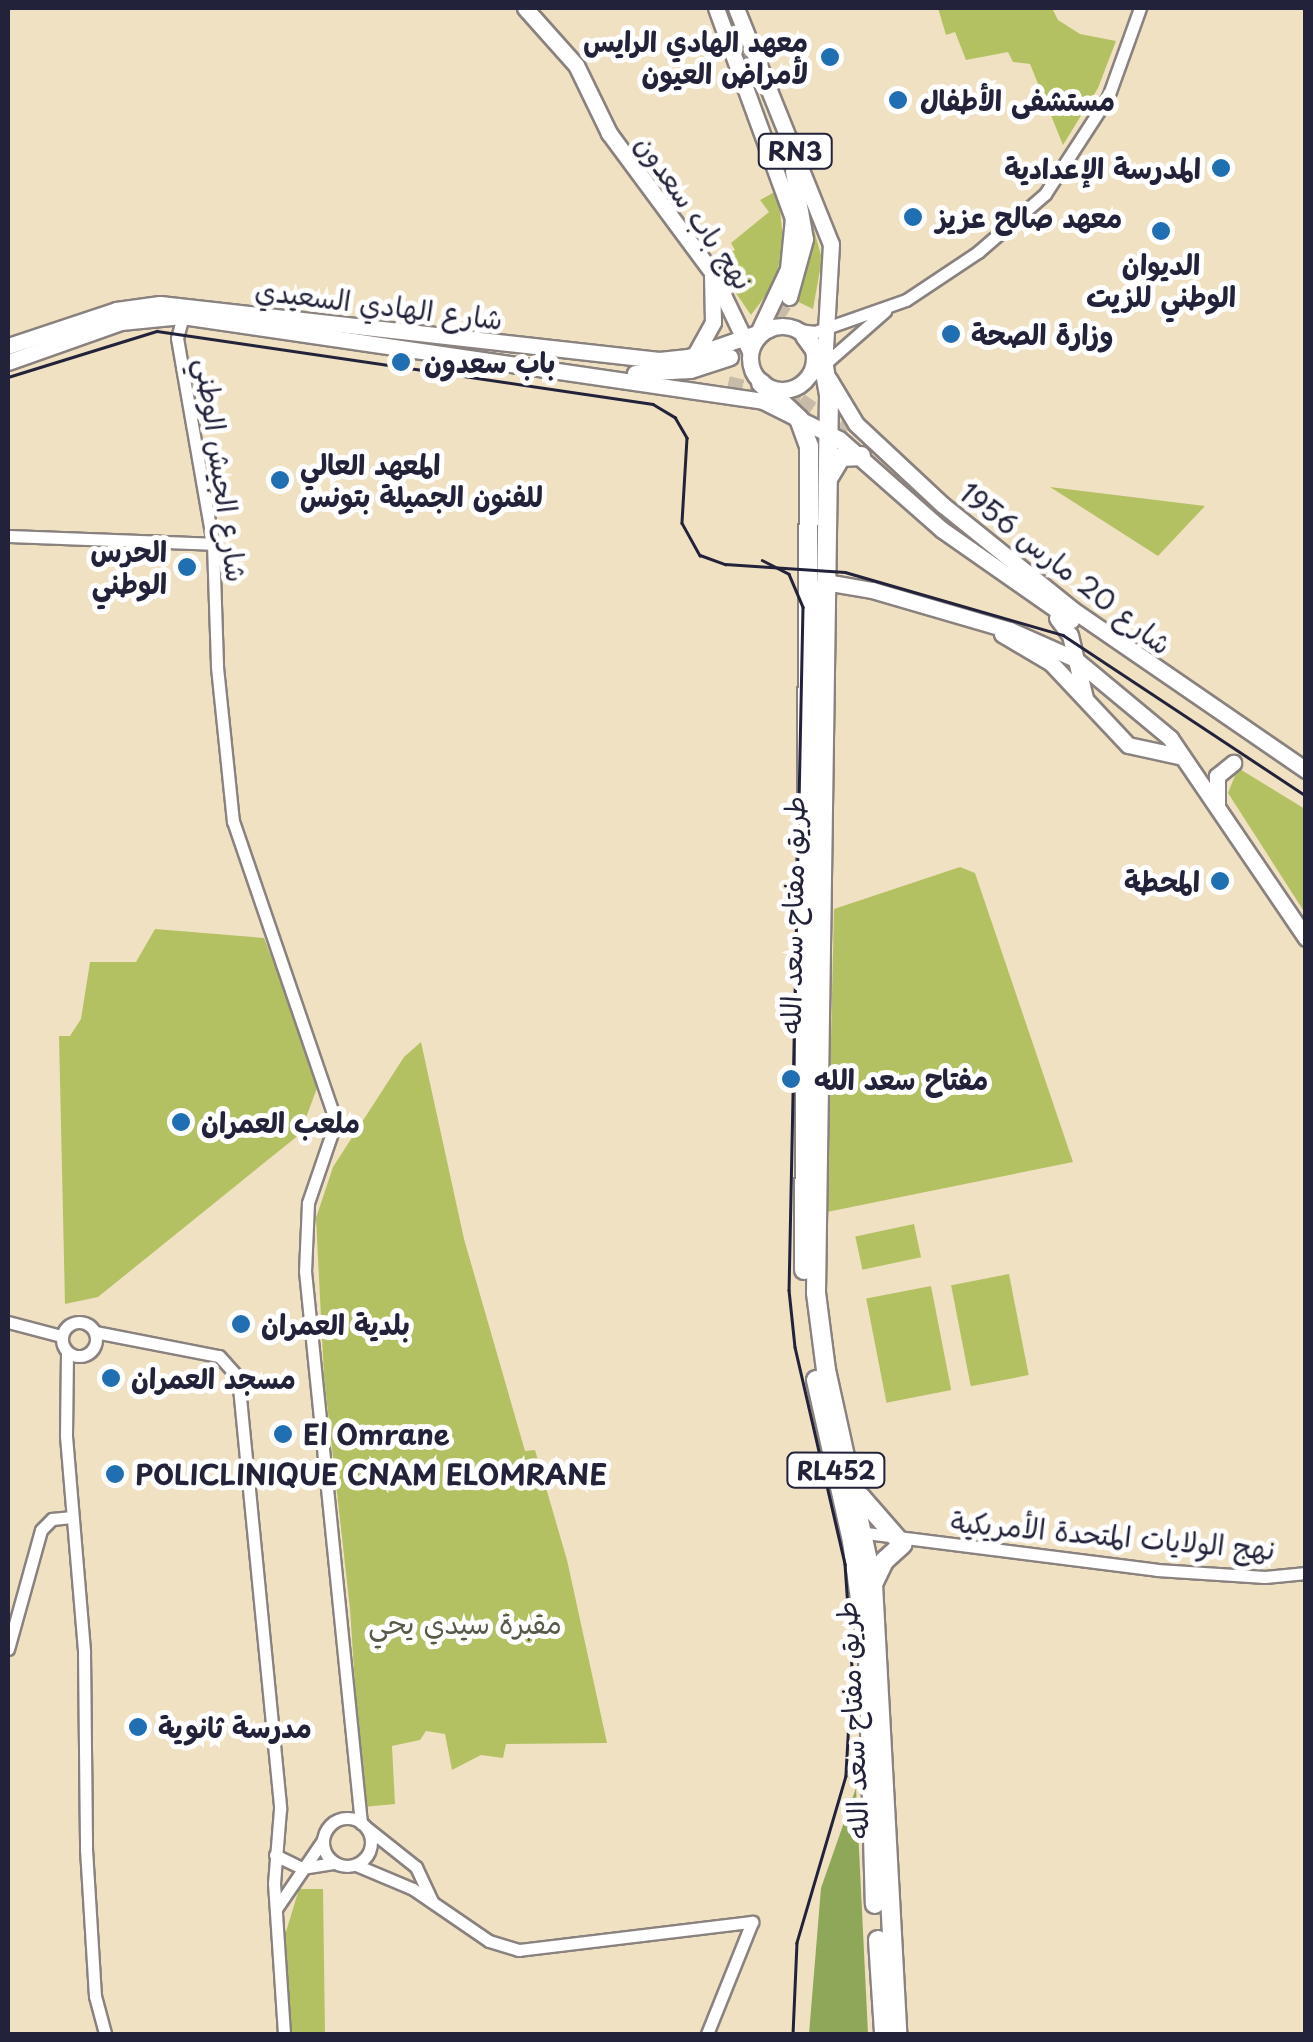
<!DOCTYPE html>
<html>
<head>
<meta charset="utf-8">
<style>
  body { margin:0 }
  #map { position:relative; width:1313px; height:2042px; overflow:hidden; background:#f1e1c3; font-family:"Playpen Sans","Playpen Sans Arabic",sans-serif }
  div>[style] { position:absolute }
  .green>* { inset:0; background:#b4c163; transform-origin:0 0 }
  .forest>* { inset:0; background:#8fa759 }
  .major-tunnel>* { height:15px; margin-top:-7.5px; transform-origin:0; background:repeating-linear-gradient(90deg,#c8bba8 0 15px,transparent 0 23px) }
  .roads { filter:drop-shadow(2px 0 #8a827f) drop-shadow(-2px 0 #8a827f) drop-shadow(0 2px #8a827f) drop-shadow(0 -2px #8a827f) }
  .minor>* { height:11px; margin:-5.5px; padding:0 5.5px; transform-origin:5.5px; border-radius:5.5px; background:#fff }
  .minor>.ring { margin:-5.5px; padding:0; box-sizing:content-box; background:none; border:11px solid #fff; border-radius:50% }
  .major>* { height:15px; margin:-7.5px; padding:0 7.5px; transform-origin:7.5px; border-radius:7.5px; background:#fff }
  .major>.ring { margin:-7.5px; padding:0; box-sizing:content-box; background:none; border:15px solid #fff; border-radius:50% }
  .highway>* { height:18px; margin:-9px; padding:0 9px; transform-origin:9px; border-radius:9px; background:#fff }
  .tram>* { height:2.5px; margin:-1.25px; padding:0 1.25px; transform-origin:1.25px; border-radius:1.25px; background:#22223b }
  .dots>* { width:28px; height:28px; translate:-50% -50%; box-sizing:border-box; border:5px solid #fff; border-radius:50% }
  span { translate:-50% -50%; white-space:nowrap; text-align:center; line-height:1.15; -webkit-text-stroke:10px #fff; paint-order:stroke }
  .shield-label span { padding:2px 8px; background:#fff; border:2px solid; border-radius:8px; -webkit-text-stroke-width:0 }
  .shield-label { font-size:25px; color:#22223b; font-weight:700 }
  .poi-label { font-size:28px; color:#22223b; font-weight:700 }
  .right { translate:-100% -50%; text-align:right }
  .left { translate:0 -50%; text-align:left }
  .street-label { font-size:28px; color:#22223b }
  .park-label { font-size:28px; color:#555a49 }
  .frame { position:absolute; inset:0; border:10px solid #22223b; pointer-events:none }
</style>
</head>
<body>
<div id="map">
  <div class="green">
    <div style="clip-path:polygon(938px 8px,1052px 8px,1058px 20px,1080px 34px,1116px 41px,1098px 88px,1063px 145px,1030px 64px,1013px 62px,1008px 52px,966px 60px,955px 32px,946px 35px)"></div>
    <div style="clip-path:polygon(778px 190px,784px 248px,772px 287px,751px 315px,713px 260px,735px 250px,731px 243px,769px 212px,760px 200px)"></div>
    <div style="clip-path:polygon(807px 204px,822px 259px,813px 309px,792px 299px)"></div>
    <div style="clip-path:polygon(1050px 487px,1205px 506px,1158px 556px)"></div>
    <div style="clip-path:polygon(1238px 768px,1305px 809px,1305px 913px,1228px 793px)"></div>
    <div style="clip-path:polygon(960px 867px,975px 873px,1073px 1162px,827px 1212px,834px 909px)"></div>
    <div style="clip-path:polygon(155px 929px,264px 938px,320px 1080px,300px 1134px,98px 1297px,65px 1304px,59px 1036px,70px 1036px,81px 1019px,90px 962px,136px 962px)"></div>
    <div style="clip-path:polygon(421px 1042px,464px 1239px,525px 1451px,535px 1450px,567px 1560px,607px 1743px,506px 1744px,503px 1758px,481px 1755px,452px 1770px,445px 1734px,426px 1731px,420px 1740px,392px 1746px,395px 1804px,363px 1807px,350px 1609px,324px 1377px,316px 1218px,333px 1167px,404px 1057px)"></div>
    <div style="left:914px;top:1224px;width:34px;height:60px;rotate:78deg"></div>
    <div style="left:1009px;top:1274px;width:103px;height:59px;rotate:79deg"></div>
    <div style="left:931px;top:1286px;width:106px;height:66px;rotate:79deg"></div>
    <div style="clip-path:polygon(299px 1889px,323px 1889px,325px 2034px,290px 2034px,285px 1935px)"></div>
  </div>
  <div class="forest">
    <div style="clip-path:polygon(856px 1788px,868px 2034px,809px 2034px,821px 1888px)"></div>
  </div>
  <div class="major-tunnel">
    <div style="left:730px;top:357px;width:40px;rotate:-32deg"></div>
    <div style="left:764px;top:336px;width:46px;rotate:-57.3deg"></div>
    <div style="left:728px;top:383px;width:74px;rotate:13.3deg"></div>
    <div style="left:800px;top:400px;width:56px;rotate:34.8deg"></div>
  </div>
  <div class="roads">
    <div class="minor">
      <div style="left:184px;top:312px;width:27px;rotate:105deg"></div>
      <div style="left:177px;top:338px;width:209px;rotate:80.1deg"></div>
      <div style="left:213px;top:544px;width:123px;rotate:88.1deg"></div>
      <div style="left:217px;top:667px;width:155px;rotate:84.1deg"></div>
      <div style="left:233px;top:821px;width:317px;rotate:71.1deg"></div>
      <div style="left:336px;top:1121px;width:87px;rotate:108.9deg"></div>
      <div style="left:308px;top:1203px;width:68px;rotate:92.5deg"></div>
      <div style="left:305px;top:1271px;width:555px;rotate:84.21deg"></div>
      <div style="left:798px;top:330px;width:17px;rotate:7deg"></div>
      <div style="left:815px;top:332px;width:96px;rotate:-19.4deg"></div>
      <div style="left:906px;top:300px;width:87px;rotate:-33.7deg"></div>
      <div style="left:978px;top:252px;width:89px;rotate:-40.9deg"></div>
      <div style="left:1045px;top:194px;width:116px;rotate:-57deg"></div>
      <div style="left:1108px;top:97px;width:95px;rotate:-70.2deg"></div>
      <div style="left:804px;top:382px;width:108px;rotate:-41.2deg"></div>
      <div style="left:8px;top:536px;width:205px;rotate:2.2deg"></div>
      <div class="ring" style="left:62px;top:1322px;width:23px;height:23px"></div>
      <div style="left:8px;top:1322px;width:55px;rotate:14.8deg"></div>
      <div style="left:95px;top:1332px;width:126px;rotate:11deg"></div>
      <div style="left:219px;top:1356px;width:28px;rotate:48deg"></div>
      <div style="left:238px;top:1377px;width:434px;rotate:84.4deg"></div>
      <div style="left:280px;top:1809px;width:74px;rotate:94.6deg"></div>
      <div style="left:274px;top:1883px;width:151px;rotate:86.2deg"></div>
      <div style="left:67px;top:1353px;width:83px;rotate:90.7deg"></div>
      <div style="left:66px;top:1436px;width:217px;rotate:85.2deg"></div>
      <div style="left:84px;top:1652px;width:197px;rotate:89.4deg"></div>
      <div style="left:86px;top:1849px;width:147px;rotate:86.5deg"></div>
      <div style="left:95px;top:1996px;width:39px;rotate:75deg"></div>
      <div style="left:858px;top:1532px;width:301px;rotate:7.2deg"></div>
      <div style="left:1157px;top:1570px;width:108px;rotate:3.7deg"></div>
      <div style="left:1265px;top:1577px;width:41px;rotate:-5.6deg"></div>
      <div style="left:8px;top:1649px;width:123px;rotate:-74.5deg"></div>
      <div style="left:41px;top:1530px;width:16px;rotate:-45deg"></div>
      <div style="left:52px;top:1519px;width:20px;rotate:-6deg"></div>
      <div class="ring" style="left:323px;top:1818px;width:37px;height:37px"></div>
      <div style="left:367px;top:1828px;width:63px;rotate:38.5deg"></div>
      <div style="left:416px;top:1867px;width:38px;rotate:65deg"></div>
      <div style="left:275px;top:1855px;width:30px;rotate:26deg"></div>
      <div style="left:302px;top:1868px;width:33px;rotate:-9deg"></div>
      <div style="left:356px;top:1865px;width:62px;rotate:22.8deg"></div>
      <div style="left:413px;top:1889px;width:92px;rotate:34.4deg"></div>
      <div style="left:489px;top:1941px;width:31px;rotate:17deg"></div>
      <div style="left:519px;top:1950px;width:235px;rotate:-6.9deg"></div>
      <div style="left:752px;top:1922px;width:121px;rotate:111.9deg"></div>
      <div style="left:276px;top:1909px;width:83px;rotate:-55.7deg"></div>
    </div>
    <div class="major">
      <div style="left:525px;top:8px;width:76px;rotate:48.2deg"></div>
      <div style="left:576px;top:65px;width:76px;rotate:64.1deg"></div>
      <div style="left:609px;top:133px;width:173px;rotate:53.5deg"></div>
      <div style="left:712px;top:272px;width:88px;rotate:64.3deg"></div>
      <div style="left:716px;top:8px;width:224px;rotate:69.9deg"></div>
      <div style="left:793px;top:218px;width:51px;rotate:95.6deg"></div>
      <div style="left:788px;top:269px;width:75px;rotate:115.2deg"></div>
      <div style="left:736px;top:8px;width:254px;rotate:68.1deg"></div>
      <div style="left:831px;top:244px;width:120px;rotate:93.3deg"></div>
      <div style="left:789px;top:297px;width:60px;rotate:-74.6deg"></div>
      <div style="left:805px;top:239px;width:69px;rotate:-100deg"></div>
      <div class="ring" style="left:750px;top:326px;width:49px;height:49px"></div>
      <div style="left:8px;top:346px;width:114px;rotate:-18.4deg"></div>
      <div style="left:116px;top:310px;width:44px;rotate:-7.8deg"></div>
      <div style="left:160px;top:304px;width:502px;rotate:6.4deg"></div>
      <div style="left:659px;top:360px;width:29px;rotate:-6deg"></div>
      <div style="left:688px;top:357px;width:86px;rotate:-19.1deg"></div>
      <div style="left:696px;top:353px;width:35px;rotate:-61deg"></div>
      <div style="left:713px;top:322px;width:46px;rotate:-91.2deg"></div>
      <div style="left:8px;top:362px;width:120px;rotate:-19.5deg"></div>
      <div style="left:121px;top:322px;width:61px;rotate:-5.6deg"></div>
      <div style="left:182px;top:316px;width:587px;rotate:8.32deg"></div>
      <div style="left:763px;top:401px;width:85px;rotate:26.6deg"></div>
      <div style="left:839px;top:439px;width:136px;rotate:41.4deg"></div>
      <div style="left:941px;top:529px;width:159px;rotate:35deg"></div>
      <div style="left:635px;top:373px;width:55px;rotate:-3.1deg"></div>
      <div style="left:690px;top:370px;width:42px;rotate:-18deg"></div>
      <div style="left:829px;top:379px;width:52px;rotate:59deg"></div>
      <div style="left:856px;top:424px;width:119px;rotate:43deg"></div>
      <div style="left:943px;top:505px;width:167px;rotate:38.9deg"></div>
      <div style="left:1073px;top:610px;width:283px;rotate:34.5deg"></div>
      <div style="left:818px;top:589px;width:14px;rotate:-25deg"></div>
      <div style="left:831px;top:583px;width:42px;rotate:9.7deg"></div>
      <div style="left:872px;top:590px;width:144px;rotate:16.2deg"></div>
      <div style="left:1010px;top:630px;width:71px;rotate:24deg"></div>
      <div style="left:1075px;top:659px;width:124px;rotate:39.7deg"></div>
      <div style="left:1170px;top:738px;width:242px;rotate:55.8deg"></div>
      <div style="left:1057px;top:618px;width:21px;rotate:53deg"></div>
      <div style="left:1070px;top:635px;width:65px;rotate:76.6deg"></div>
      <div style="left:1002px;top:634px;width:57px;rotate:30.6deg"></div>
      <div style="left:1051px;top:663px;width:112px;rotate:46.8deg"></div>
      <div style="left:1128px;top:745px;width:56px;rotate:12.3deg"></div>
      <div style="left:1217px;top:805px;width:29px;rotate:-90deg"></div>
      <div style="left:1217px;top:776px;width:21px;rotate:-39deg"></div>
    </div>
    <div class="highway">
      <div style="left:805px;top:336px;width:31px;rotate:54deg"></div>
      <div style="left:823px;top:361px;width:35px;rotate:80deg"></div>
      <div style="left:829px;top:395px;width:898px;rotate:90.83deg"></div>
      <div style="left:816px;top:1293px;width:78px;rotate:82.6deg"></div>
      <div style="left:826px;top:1370px;width:219px;rotate:77.6deg"></div>
      <div style="left:873px;top:1584px;width:451px;rotate:86.9deg"></div>
      <div style="left:761px;top:383px;width:52px;rotate:43.5deg"></div>
      <div style="left:799px;top:419px;width:29px;rotate:70deg"></div>
      <div style="left:809px;top:446px;width:824px;rotate:90.35deg"></div>
      <div style="left:829px;top:477px;width:23px;rotate:-59deg"></div>
      <div style="left:841px;top:457px;width:20px;rotate:-3deg"></div>
      <div style="left:816px;top:1380px;width:165px;rotate:77.4deg"></div>
      <div style="left:852px;top:1541px;width:118px;rotate:82.2deg"></div>
      <div style="left:868px;top:1658px;width:246px;rotate:88.4deg"></div>
      <div style="left:860px;top:1496px;width:55px;rotate:48.7deg"></div>
      <div style="left:873px;top:1584px;width:25px;rotate:-64deg"></div>
      <div style="left:884px;top:1561px;width:25px;rotate:-42deg"></div>
      <div style="left:878px;top:1940px;width:94px;rotate:86.3deg"></div>
    </div>
  </div>
  <div class="tram">
    <div style="left:8px;top:377px;width:156px;rotate:-17.2deg"></div>
    <div style="left:157px;top:331px;width:501px;rotate:8.37deg"></div>
    <div style="left:653px;top:404px;width:26px;rotate:31deg"></div>
    <div style="left:675px;top:417px;width:24px;rotate:60deg"></div>
    <div style="left:687px;top:438px;width:85px;rotate:93.4deg"></div>
    <div style="left:682px;top:523px;width:37px;rotate:61deg"></div>
    <div style="left:700px;top:555px;width:27px;rotate:20deg"></div>
    <div style="left:725px;top:564px;width:120px;rotate:3.8deg"></div>
    <div style="left:845px;top:572px;width:227px;rotate:16.1deg"></div>
    <div style="left:1063px;top:635px;width:291px;rotate:33.5deg"></div>
    <div style="left:762px;top:560px;width:30px;rotate:27deg"></div>
    <div style="left:789px;top:574px;width:36px;rotate:67deg"></div>
    <div style="left:803px;top:607px;width:683px;rotate:91.17deg"></div>
    <div style="left:789px;top:1290px;width:57px;rotate:84deg"></div>
    <div style="left:795px;top:1347px;width:223px;rotate:77deg"></div>
    <div style="left:845px;top:1564px;width:103px;rotate:86.1deg"></div>
    <div style="left:852px;top:1667px;width:109px;rotate:93.2deg"></div>
    <div style="left:846px;top:1776px;width:174px;rotate:106.4deg"></div>
    <div style="left:797px;top:1943px;width:91px;rotate:92.5deg"></div>
  </div>
  <div class="dots">
    <div style="left:830px;top:57px;background:#1f6fb2"></div>
    <div style="left:898px;top:100px;background:#1f6fb2"></div>
    <div style="left:1221px;top:168px;background:#1f6fb2"></div>
    <div style="left:913px;top:217px;background:#1f6fb2"></div>
    <div style="left:1161px;top:231px;background:#1f6fb2"></div>
    <div style="left:951px;top:334px;background:#1f6fb2"></div>
    <div style="left:401px;top:362px;background:#1f6fb2"></div>
    <div style="left:280px;top:480px;background:#1f6fb2"></div>
    <div style="left:187px;top:567px;background:#1f6fb2"></div>
    <div style="left:1220px;top:881px;background:#1f6fb2"></div>
    <div style="left:791px;top:1079px;background:#1f6fb2"></div>
    <div style="left:181px;top:1122px;background:#1f6fb2"></div>
    <div style="left:241px;top:1324px;background:#1f6fb2"></div>
    <div style="left:111px;top:1378px;background:#1f6fb2"></div>
    <div style="left:283px;top:1434px;background:#1f6fb2"></div>
    <div style="left:115px;top:1474px;background:#1f6fb2"></div>
    <div style="left:138px;top:1727px;background:#1f6fb2"></div>
  </div>
  <div class="shield-label">
    <span style="left:795px;top:151px">RN3</span>
    <span style="left:836px;top:1470px">RL452</span>
  </div>
  <div class="poi-label">
    <span class="right" style="left:808px;top:57px">معهد الهادي الرايس<br>لأمراض العيون</span>
    <span class="left" style="left:920px;top:100px">مستشفى الأطفال</span>
    <span class="right" style="left:1201px;top:168px">المدرسة الإعدادية</span>
    <span class="left" style="left:936px;top:217px">معهد صالح عزيز</span>
    <span style="left:1161px;top:280px">الديوان<br>الوطني للزيت</span>
    <span class="left" style="left:971px;top:334px">وزارة الصحة</span>
    <span class="left" style="left:424px;top:362px">باب سعدون</span>
    <span class="left" style="left:300px;top:480px">المعهد العالي<br>للفنون الجميلة بتونس</span>
    <span class="right" style="left:167px;top:567px">الحرس<br>الوطني</span>
    <span class="right" style="left:1200px;top:881px">المحطة</span>
    <span class="left" style="left:814px;top:1079px">مفتاح سعد الله</span>
    <span class="left" style="left:201px;top:1122px">ملعب العمران</span>
    <span class="left" style="left:261px;top:1324px">بلدية العمران</span>
    <span class="left" style="left:131px;top:1378px">مسجد العمران</span>
    <span class="left" style="left:303px;top:1434px">El Omrane</span>
    <span class="left" style="left:135px;top:1474px">POLICLINIQUE CNAM ELOMRANE</span>
    <span class="left" style="left:158px;top:1727px">مدرسة ثانوية</span>
  </div>
  <div class="street-label">
    <span style="left:695px;top:212px;rotate:55deg">نهج باب سعدون</span>
    <span style="left:379px;top:304px;rotate:7deg">شارع الهادي السعيدي</span>
    <span style="left:222px;top:470px;rotate:82deg">شارع الجيش الوطني</span>
    <span style="left:1066px;top:568px;rotate:38deg">شارع 20 مارس 1956</span>
    <span style="left:792px;top:915px;rotate:-89deg">طريق مفتاح سعد الله</span>
    <span style="left:1113px;top:1535px;rotate:5deg">نهج الولايات المتحدة الأمريكية</span>
    <span style="left:852px;top:1720px;rotate:-93deg">طريق مفتاح سعد الله</span>
  </div>
  <div class="park-label">
    <span style="left:465px;top:1623px">مقبرة سيدي يحي</span>
  </div>
  <div class="frame"></div>
</div>
</body>
</html>
